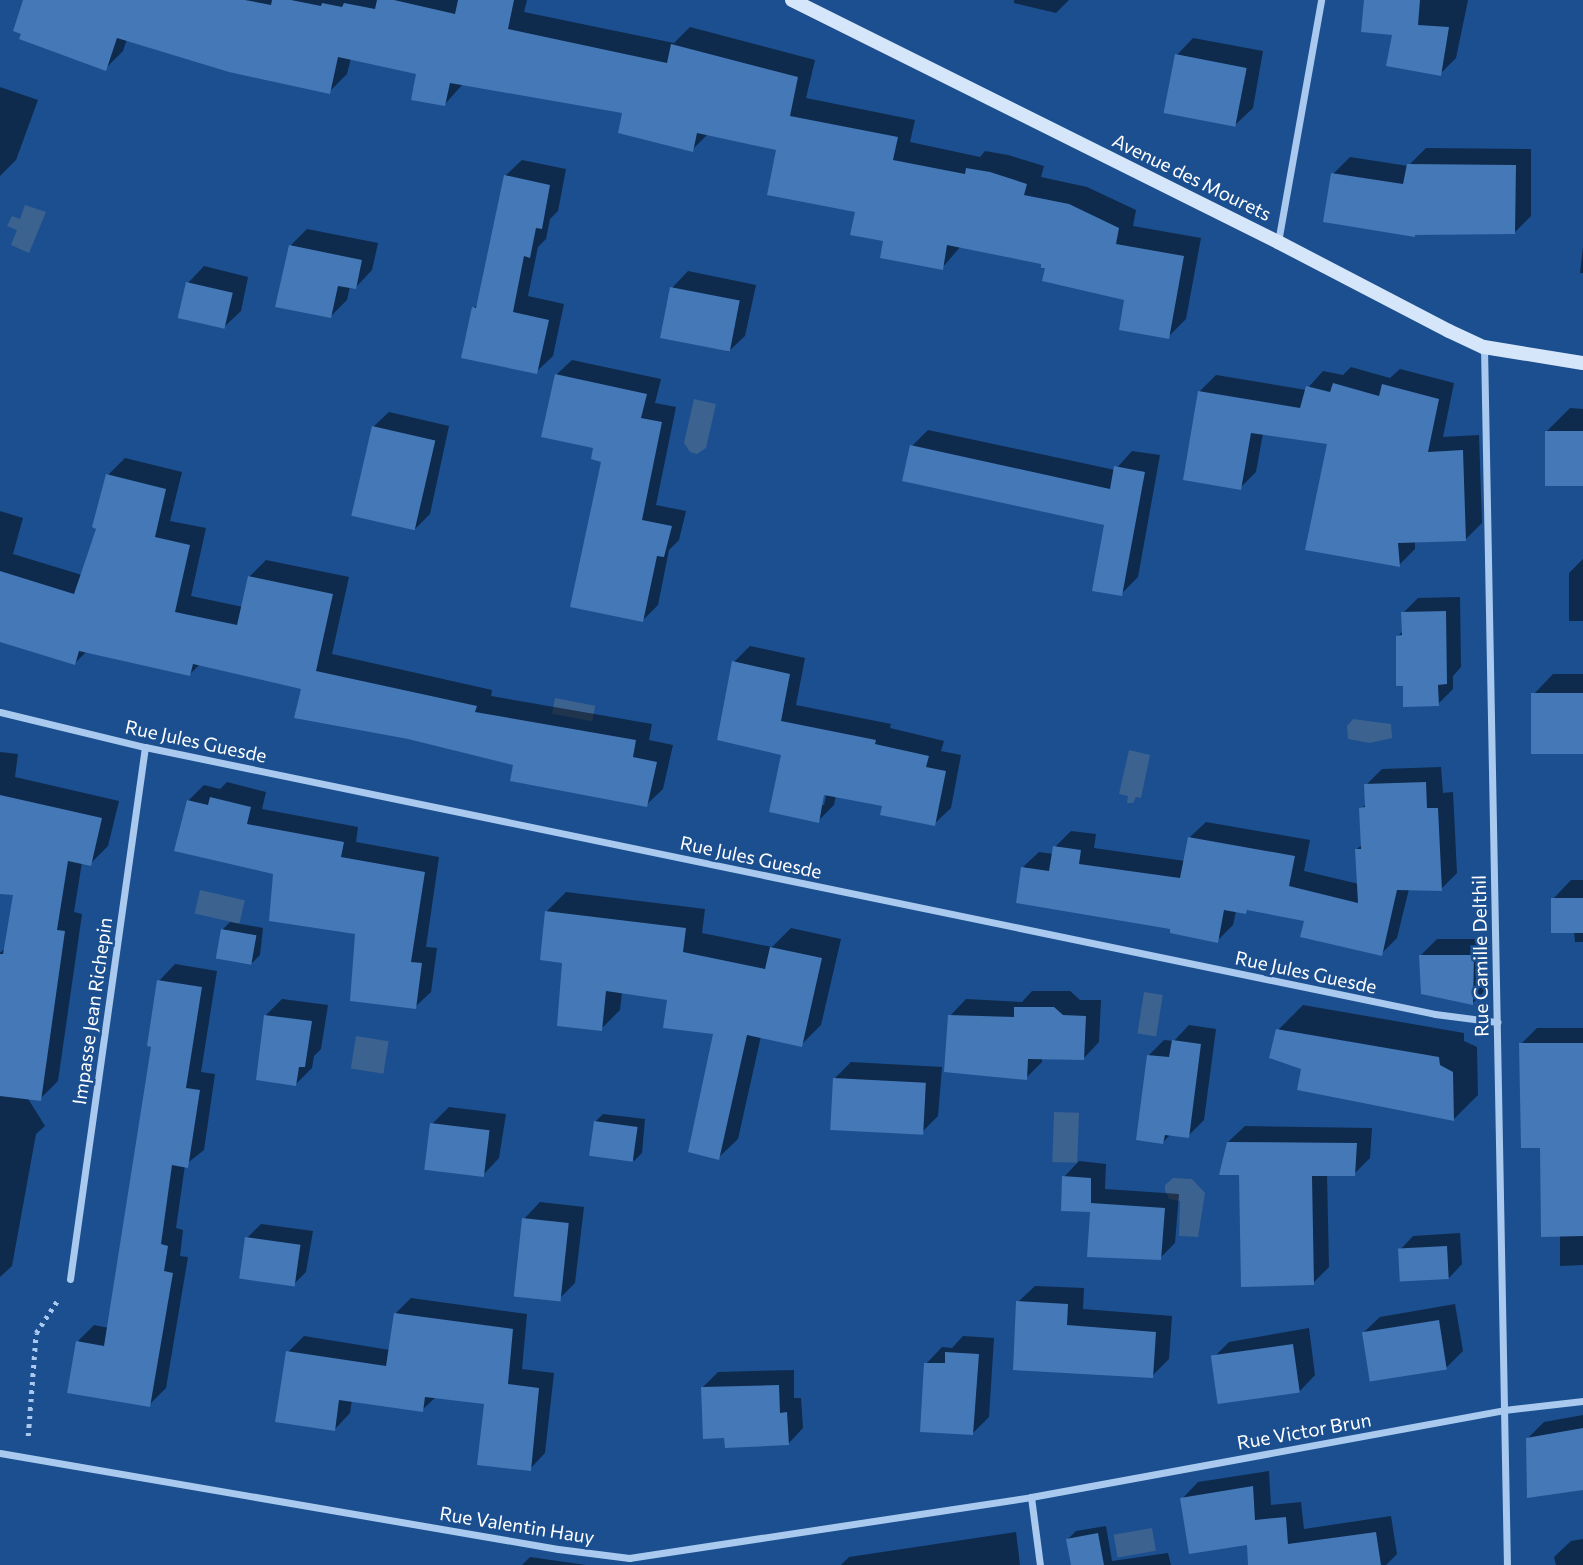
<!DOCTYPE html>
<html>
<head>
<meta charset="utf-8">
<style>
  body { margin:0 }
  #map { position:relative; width:1583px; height:1565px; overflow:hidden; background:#1b4f8f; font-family:Commissioner,sans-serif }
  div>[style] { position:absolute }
  .water>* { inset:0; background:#3c6290; transform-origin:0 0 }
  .shadow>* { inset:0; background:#0007 }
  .building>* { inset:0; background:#4478b7; transform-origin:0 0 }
  .path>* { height:4.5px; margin-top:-2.25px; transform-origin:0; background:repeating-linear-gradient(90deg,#a9c9ee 0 3.5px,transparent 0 8.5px) }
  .minor>* { height:7px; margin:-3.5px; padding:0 3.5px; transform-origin:3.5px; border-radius:3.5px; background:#a9c9ee }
  .secondary>* { height:14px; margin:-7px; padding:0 7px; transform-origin:7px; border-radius:7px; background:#d6e6fa }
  span { translate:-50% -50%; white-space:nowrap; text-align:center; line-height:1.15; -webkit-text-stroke:5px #1b4f8f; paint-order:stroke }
  .street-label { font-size:19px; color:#fff }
</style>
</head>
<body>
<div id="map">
  <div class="water">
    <div style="clip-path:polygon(25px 205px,46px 212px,29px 253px,11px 245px,17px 230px,7px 226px,12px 216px,20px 219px)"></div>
    <div style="clip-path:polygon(694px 399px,716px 404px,706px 448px,697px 454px,690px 452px,684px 443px)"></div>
    <div style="left:555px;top:698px;width:41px;height:16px;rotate:11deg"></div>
    <div style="clip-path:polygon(1353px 719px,1391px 724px,1392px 738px,1370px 743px,1348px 739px,1347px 726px)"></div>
    <div style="clip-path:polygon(1129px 750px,1150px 755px,1141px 798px,1136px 797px,1133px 803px,1127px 803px,1128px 796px,1119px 794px)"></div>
    <div style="left:200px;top:890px;width:46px;height:24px;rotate:13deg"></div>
    <div style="left:1144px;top:992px;width:19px;height:42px;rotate:9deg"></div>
    <div style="left:356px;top:1036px;width:33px;height:33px;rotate:9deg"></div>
    <div style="left:1054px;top:1112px;width:25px;height:50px;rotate:2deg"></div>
    <div style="clip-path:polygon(1173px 1178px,1192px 1179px,1205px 1193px,1198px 1237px,1179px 1236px,1180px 1201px,1169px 1199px,1165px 1190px,1165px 1185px)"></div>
    <div style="left:1152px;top:1528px;width:23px;height:39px;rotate:80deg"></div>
  </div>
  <div class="shadow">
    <div style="clip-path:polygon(25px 0,527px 0,524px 12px,674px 43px,690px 27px,815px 60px,806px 98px,915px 120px,910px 142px,980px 157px,985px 151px,1008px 155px,1044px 166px,1041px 177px,1087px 187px,1136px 210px,1133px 226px,1201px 238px,1186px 319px,1168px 337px,1126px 298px,1047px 267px,1043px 263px,961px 246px,942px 268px,885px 240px,857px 211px,778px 148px,708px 134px,692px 150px,624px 112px,463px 84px,445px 104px,419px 73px,351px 58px,347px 74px,329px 92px,127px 39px,123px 51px,105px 69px)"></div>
    <div style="clip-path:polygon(1014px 0,1069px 0,1056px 13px,1014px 3px)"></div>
    <div style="clip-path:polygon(1366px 0,1468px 0,1456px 58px,1440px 74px)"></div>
    <div style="clip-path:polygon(1193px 38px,1263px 51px,1253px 108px,1236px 124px,1177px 55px)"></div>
    <div style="clip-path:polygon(0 87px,38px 100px,16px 160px,0 176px)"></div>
    <div style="clip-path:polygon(1426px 148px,1531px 149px,1531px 216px,1515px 232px,1333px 174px,1350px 157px,1408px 166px)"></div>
    <div style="clip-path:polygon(522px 160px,566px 169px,558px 211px,550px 219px,546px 239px,538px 247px,528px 296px,564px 304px,553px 356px,536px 372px,474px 308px,479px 303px,505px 176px)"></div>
    <div style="clip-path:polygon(307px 229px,378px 243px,372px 270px,356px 287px,350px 286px,347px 300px,330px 317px,291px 245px)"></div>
    <div style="clip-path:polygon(1583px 247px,1583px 273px,1580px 273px)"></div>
    <div style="clip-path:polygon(204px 266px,248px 277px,241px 311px,224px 327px,188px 283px)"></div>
    <div style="clip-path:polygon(688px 271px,756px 285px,745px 336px,728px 352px,672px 288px)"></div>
    <div style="clip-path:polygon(572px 360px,661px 379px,655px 403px,676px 407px,656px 505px,686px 511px,679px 540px,669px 550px,658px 605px,643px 620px,604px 460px,556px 375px)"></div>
    <div style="clip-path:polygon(1351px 367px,1390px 378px,1400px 369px,1454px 383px,1443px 437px,1479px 435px,1482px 523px,1466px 539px,1415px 540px,1415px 549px,1399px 565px,1329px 443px,1263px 433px,1256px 472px,1240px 488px,1200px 391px,1216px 375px,1306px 390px,1323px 371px,1343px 375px)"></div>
    <div style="clip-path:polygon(1570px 408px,1583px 409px,1583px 485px,1547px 431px)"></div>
    <div style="clip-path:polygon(389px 412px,449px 426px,430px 514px,415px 529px,373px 427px)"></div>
    <div style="clip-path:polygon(928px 430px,1115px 470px,1132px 451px,1160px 455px,1138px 577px,1121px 594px,1106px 523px,912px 446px)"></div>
    <div style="clip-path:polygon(125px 458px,182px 472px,170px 521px,206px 528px,191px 596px,243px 607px,249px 577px,266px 560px,349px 577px,332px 654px,492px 690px,491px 696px,652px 724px,649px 740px,673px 745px,663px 789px,646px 805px,515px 763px,303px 687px,200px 664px,190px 674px,87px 651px,75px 663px,0 640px,0 511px,23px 518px,13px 554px,82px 575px,99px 528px,108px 475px)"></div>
    <div style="clip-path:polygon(1583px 559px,1583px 621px,1569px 621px,1569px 573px)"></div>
    <div style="clip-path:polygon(1460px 597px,1461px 667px,1453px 676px,1453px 689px,1438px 704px,1404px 684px,1398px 636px,1404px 630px,1403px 613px,1418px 598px)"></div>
    <div style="clip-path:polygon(evenodd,750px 646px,805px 658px,796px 705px,891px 724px,890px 728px,944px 741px,941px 751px,961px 755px,951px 808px,934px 824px,884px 805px,836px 795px,834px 805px,818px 821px,734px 662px,750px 646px,824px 786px,828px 787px,824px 805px,821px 805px,824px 786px)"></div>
    <div style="clip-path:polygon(1553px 674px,1583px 674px,1583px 752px,1533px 695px)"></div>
    <div style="clip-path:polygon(0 752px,18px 754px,15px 777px,119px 801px,108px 846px,90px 864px,82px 862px,74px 912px,82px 914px,58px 1081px,40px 1099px,27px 1097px,45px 1126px,36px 1134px,12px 1266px,0 1277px,0 953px,6px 947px,18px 870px,0 853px)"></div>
    <div style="clip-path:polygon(1441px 767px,1443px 793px,1453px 792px,1457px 873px,1441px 889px,1409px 889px,1397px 938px,1381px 954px,1306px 920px,1249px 909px,1245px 912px,1236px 911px,1233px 925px,1217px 941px,1172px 927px,1023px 867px,1039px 852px,1054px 854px,1055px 847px,1071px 831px,1096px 834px,1094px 848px,1185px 861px,1190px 837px,1206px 822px,1310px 840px,1304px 871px,1359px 884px,1357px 849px,1363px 844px,1361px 809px,1367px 803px,1366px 785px,1382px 769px)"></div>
    <div style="clip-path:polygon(227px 782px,266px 792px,262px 809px,358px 827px,356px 842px,439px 857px,426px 947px,437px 948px,431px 992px,415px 1007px,357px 932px,275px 872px,188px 801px,204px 785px,220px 789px)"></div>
    <div style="clip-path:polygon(1571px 880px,1583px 880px,1583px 942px,1575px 942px,1574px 931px,1553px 899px)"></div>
    <div style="clip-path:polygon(566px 892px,705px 909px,702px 933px,772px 947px,791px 928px,841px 939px,821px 1025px,801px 1045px,761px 1036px,738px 1139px,718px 1158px,715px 1032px,669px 999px,622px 992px,620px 1010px,601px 1029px,564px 961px,546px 912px)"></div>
    <div style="clip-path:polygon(230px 922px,263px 928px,260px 955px,252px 963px,222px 930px)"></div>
    <div style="clip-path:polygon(1437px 939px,1489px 939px,1489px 986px,1473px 1003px,1420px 956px)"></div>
    <div style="clip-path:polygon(175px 964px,217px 971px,201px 1072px,215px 1074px,204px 1150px,185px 1165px,176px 1228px,183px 1230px,180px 1256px,188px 1257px,166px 1388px,149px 1405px,78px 1341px,94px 1325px,109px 1328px,153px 1045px,159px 981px)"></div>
    <div style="clip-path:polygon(1032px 991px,1070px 991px,1080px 1000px,1101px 1000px,1099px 1042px,1083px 1059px,1042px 1058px,1042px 1062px,1026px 1078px,950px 1016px,966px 999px,1022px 1002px)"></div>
    <div style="clip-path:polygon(282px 999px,328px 1005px,321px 1049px,314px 1056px,312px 1068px,296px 1084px,266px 1015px)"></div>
    <div style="clip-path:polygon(1303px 1005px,1464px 1033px,1464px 1041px,1477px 1047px,1478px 1095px,1454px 1119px,1303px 1068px,1278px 1030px)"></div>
    <div style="clip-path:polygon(1189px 1025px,1216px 1029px,1204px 1120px,1188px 1136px,1171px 1134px,1163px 1142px,1148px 1056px,1164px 1040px,1174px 1041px)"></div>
    <div style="clip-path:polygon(1537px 1028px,1583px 1028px,1583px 1265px,1560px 1266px,1560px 1235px,1521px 1044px)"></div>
    <div style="clip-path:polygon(851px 1062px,942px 1067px,938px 1116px,922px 1132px,834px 1079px)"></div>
    <div style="clip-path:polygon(449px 1107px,506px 1114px,499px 1158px,483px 1175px,432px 1124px)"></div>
    <div style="clip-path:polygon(603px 1114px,645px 1119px,642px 1153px,634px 1161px,595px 1122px)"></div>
    <div style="clip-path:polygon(1245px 1126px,1372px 1128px,1370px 1158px,1354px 1174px,1327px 1174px,1329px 1267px,1313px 1283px,1241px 1174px,1228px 1142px)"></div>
    <div style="clip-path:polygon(1079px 1161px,1106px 1164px,1105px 1189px,1179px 1194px,1175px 1243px,1160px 1258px,1091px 1211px,1064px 1177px)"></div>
    <div style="clip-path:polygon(540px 1202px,584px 1207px,575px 1283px,558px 1300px,524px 1219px)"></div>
    <div style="clip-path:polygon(261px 1224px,313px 1231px,306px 1272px,292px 1286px,247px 1238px)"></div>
    <div style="clip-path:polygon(1460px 1233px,1462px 1264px,1449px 1278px,1400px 1250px,1413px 1236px)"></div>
    <div style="clip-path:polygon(1035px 1286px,1084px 1288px,1083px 1309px,1172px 1316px,1169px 1359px,1152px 1376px,1018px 1302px)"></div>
    <div style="clip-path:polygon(411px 1298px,527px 1314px,522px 1369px,554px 1373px,545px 1453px,530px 1469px,486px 1402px,437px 1396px,422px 1410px,352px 1400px,350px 1413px,335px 1429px,288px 1352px,304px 1336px,390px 1350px,395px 1314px)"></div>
    <div style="clip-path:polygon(1455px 1304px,1463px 1351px,1446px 1368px,1363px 1333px,1380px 1317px)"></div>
    <div style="clip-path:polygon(1309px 1328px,1315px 1375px,1299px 1392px,1213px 1358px,1229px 1342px)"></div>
    <div style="clip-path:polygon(963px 1336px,994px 1338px,989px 1417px,973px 1433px,926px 1364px,942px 1347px,952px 1348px)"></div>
    <div style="clip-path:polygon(794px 1370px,794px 1398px,801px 1398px,803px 1428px,788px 1444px,703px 1387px,718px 1372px)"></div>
    <div style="clip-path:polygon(1583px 1415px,1583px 1488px,1527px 1439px,1544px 1422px)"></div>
    <div style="clip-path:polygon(1269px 1471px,1271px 1505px,1301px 1502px,1304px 1529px,1391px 1516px,1397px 1554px,1386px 1565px,1250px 1565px,1248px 1543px,1182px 1499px,1198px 1482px)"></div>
    <div style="clip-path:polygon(1106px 1526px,1112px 1561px,1168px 1553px,1171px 1565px,1073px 1565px,1068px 1539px,1076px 1531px)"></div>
    <div style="clip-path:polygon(1016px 1532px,1020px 1565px,841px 1565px,849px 1557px)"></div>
    <div style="clip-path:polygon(1583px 1539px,1583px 1565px,1556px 1565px,1554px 1557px,1571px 1541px)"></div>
    <div style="clip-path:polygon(530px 1557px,586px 1565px,522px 1565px)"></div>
  </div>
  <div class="building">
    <div style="clip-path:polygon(23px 0,245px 0,271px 5px,272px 0,291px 0,321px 6px,322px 3px,342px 7px,344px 3px,375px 9px,377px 0,394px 0,455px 14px,458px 0,514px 0,508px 29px,667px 63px,671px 44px,798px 77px,790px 116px,898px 137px,893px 160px,965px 174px,966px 168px,990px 172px,1027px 184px,1024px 195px,1069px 204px,1119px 228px,1116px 244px,1184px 256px,1169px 339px,1119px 330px,1124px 300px,1042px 281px,1045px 268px,1041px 268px,1041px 264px,947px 245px,943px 270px,880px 258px,883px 241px,850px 235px,855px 212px,767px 195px,776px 150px,697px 133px,693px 152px,618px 133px,622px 113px,450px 83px,445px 106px,411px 100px,416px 74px,338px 57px,330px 94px,229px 72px,117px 38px,106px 71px,19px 39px,21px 34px,13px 31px)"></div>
    <div style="clip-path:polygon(1364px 0,1420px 0,1418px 25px,1449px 27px,1441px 76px,1386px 66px,1392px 35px,1361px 32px)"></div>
    <div style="left:1175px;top:54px;width:73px;height:60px;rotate:11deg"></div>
    <div style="clip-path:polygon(1407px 164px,1516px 165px,1515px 234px,1415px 235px,1415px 237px,1323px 222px,1331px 173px,1403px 184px)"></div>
    <div style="clip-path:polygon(504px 175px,550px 185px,542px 229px,536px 228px,530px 258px,524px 256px,513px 312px,549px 320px,537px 374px,461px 358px,472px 307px,476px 308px)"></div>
    <div style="clip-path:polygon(289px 245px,362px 260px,356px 289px,338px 286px,331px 318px,275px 307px)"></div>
    <div style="left:186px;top:282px;width:48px;height:37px;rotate:13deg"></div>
    <div style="left:670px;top:287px;width:71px;height:52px;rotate:11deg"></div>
    <div style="clip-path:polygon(555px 374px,647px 394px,641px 418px,662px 422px,642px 520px,672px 526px,664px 557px,657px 556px,643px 622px,570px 607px,601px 462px,591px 459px,593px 448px,541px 437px)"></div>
    <div style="clip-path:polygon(1333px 383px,1379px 396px,1382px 384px,1439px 399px,1428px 452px,1463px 450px,1466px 541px,1398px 543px,1400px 567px,1305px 550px,1327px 444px,1251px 433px,1241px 490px,1183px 480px,1198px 391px,1300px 408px,1306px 386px,1330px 392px)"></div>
    <div style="left:372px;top:426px;width:65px;height:92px;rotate:13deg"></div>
    <div style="left:1545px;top:431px;width:38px;height:55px"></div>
    <div style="clip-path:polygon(910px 445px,1110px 489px,1114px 466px,1145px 472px,1122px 596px,1092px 591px,1104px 525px,902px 481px)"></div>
    <div style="clip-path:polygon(106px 474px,166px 489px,155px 537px,190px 545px,175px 612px,237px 625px,248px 576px,333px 594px,316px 671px,477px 706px,475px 712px,636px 740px,633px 757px,657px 762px,647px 807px,510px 781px,513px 765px,408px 739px,294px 718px,301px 689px,193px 664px,190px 676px,79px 651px,75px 665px,0 642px,0 571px,74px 594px,96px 529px,92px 527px)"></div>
    <div style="clip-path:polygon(1446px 611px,1447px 684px,1438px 685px,1439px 706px,1403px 707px,1403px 686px,1396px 686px,1396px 636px,1402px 635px,1401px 612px)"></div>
    <div style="clip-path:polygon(732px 661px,790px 674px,781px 721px,876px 740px,875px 744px,929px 756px,926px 767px,946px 771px,935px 826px,880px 815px,882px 806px,824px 795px,819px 823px,769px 812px,781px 755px,717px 740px)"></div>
    <div style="left:1583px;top:693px;width:61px;height:52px;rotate:90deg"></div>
    <div style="clip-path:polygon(1426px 782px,1427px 808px,1438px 808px,1442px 891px,1397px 890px,1382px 956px,1300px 937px,1304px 921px,1247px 910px,1246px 914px,1224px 910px,1218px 943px,1170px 933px,1170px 929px,1016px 903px,1021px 867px,1049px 871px,1053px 846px,1081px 850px,1079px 864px,1180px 878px,1188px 837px,1295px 856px,1289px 886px,1358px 903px,1355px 849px,1361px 849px,1359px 808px,1365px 807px,1364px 784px)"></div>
    <div style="clip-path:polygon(0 795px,102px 818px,91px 866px,68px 861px,57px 930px,65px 931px,41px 1101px,0 1096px,0 954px,3px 954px,13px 895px,0 894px)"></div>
    <div style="clip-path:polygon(210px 797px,251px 807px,247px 824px,344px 842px,341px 857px,425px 872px,411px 962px,422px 963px,416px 1009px,350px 1001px,355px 934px,269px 921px,273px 874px,174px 851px,187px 800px,208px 805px)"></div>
    <div style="left:1551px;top:898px;width:32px;height:35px"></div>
    <div style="clip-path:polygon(545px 911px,686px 928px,683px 952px,765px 969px,770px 947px,822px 958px,802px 1047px,747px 1035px,719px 1160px,688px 1152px,713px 1034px,663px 1028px,667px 1000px,606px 991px,602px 1031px,557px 1026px,562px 963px,540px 960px)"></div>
    <div style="left:221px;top:929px;width:36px;height:30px;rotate:10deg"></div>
    <div style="clip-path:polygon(1419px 955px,1474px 955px,1473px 1005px,1421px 994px)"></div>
    <div style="clip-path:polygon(157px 980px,202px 987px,186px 1088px,200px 1090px,188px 1168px,172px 1165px,161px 1244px,168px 1246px,164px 1271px,173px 1273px,150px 1407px,67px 1393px,76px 1341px,104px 1346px,151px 1047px,147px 1046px)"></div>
    <div style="clip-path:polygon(1014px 1007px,1054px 1007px,1063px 1015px,1086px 1016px,1084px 1060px,1028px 1059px,1027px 1080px,944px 1072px,948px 1015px,1014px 1017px)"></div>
    <div style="clip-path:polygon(264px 1015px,312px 1021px,305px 1067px,299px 1067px,296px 1086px,256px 1080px)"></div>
    <div style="clip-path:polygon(1276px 1029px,1439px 1057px,1440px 1065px,1453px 1072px,1454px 1121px,1297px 1090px,1301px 1069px,1269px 1058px)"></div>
    <div style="clip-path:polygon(1172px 1040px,1201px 1044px,1189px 1138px,1165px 1135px,1163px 1144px,1136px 1140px,1147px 1055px,1169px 1057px)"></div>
    <div style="clip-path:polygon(1519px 1043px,1583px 1043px,1583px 1236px,1541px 1237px,1540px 1148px,1521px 1148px)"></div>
    <div style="left:833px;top:1078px;width:93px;height:52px;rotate:3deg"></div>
    <div style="left:594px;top:1121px;width:44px;height:35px;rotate:8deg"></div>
    <div style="left:430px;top:1123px;width:60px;height:47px;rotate:7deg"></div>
    <div style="clip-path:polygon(1227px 1142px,1357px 1143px,1355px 1176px,1312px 1176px,1314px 1285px,1241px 1287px,1239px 1175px,1219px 1175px)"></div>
    <div style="clip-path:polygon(1062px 1176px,1091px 1178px,1091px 1203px,1165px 1208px,1161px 1260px,1087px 1257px,1090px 1212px,1061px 1211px)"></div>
    <div style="left:522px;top:1218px;width:47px;height:79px;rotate:6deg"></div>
    <div style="left:245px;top:1237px;width:56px;height:42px;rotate:8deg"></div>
    <div style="left:1447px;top:1246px;width:33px;height:49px;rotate:87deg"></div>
    <div style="clip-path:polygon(1016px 1301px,1068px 1304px,1067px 1325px,1156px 1332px,1153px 1378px,1013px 1370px)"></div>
    <div style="clip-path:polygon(394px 1313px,513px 1329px,508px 1384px,539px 1388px,531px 1471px,477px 1465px,484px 1404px,425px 1397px,423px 1412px,339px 1400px,335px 1431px,275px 1422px,286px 1351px,386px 1366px)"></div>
    <div style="left:1439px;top:1320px;width:50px;height:78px;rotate:81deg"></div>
    <div style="left:1293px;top:1344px;width:49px;height:83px;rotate:82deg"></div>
    <div style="clip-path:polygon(945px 1352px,979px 1354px,973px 1435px,920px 1432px,924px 1363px,945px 1363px)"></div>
    <div style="clip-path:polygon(779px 1385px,780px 1413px,787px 1412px,789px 1445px,725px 1448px,724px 1438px,703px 1439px,701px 1387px)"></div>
    <div style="clip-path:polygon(1583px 1428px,1583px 1490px,1527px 1498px,1526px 1438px)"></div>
    <div style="clip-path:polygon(1253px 1486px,1255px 1520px,1286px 1517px,1288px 1544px,1376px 1532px,1381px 1565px,1248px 1565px,1247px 1545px,1189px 1554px,1180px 1498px)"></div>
    <div style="clip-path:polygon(1098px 1533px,1104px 1565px,1071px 1565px,1066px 1539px)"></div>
  </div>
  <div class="path">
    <div style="left:28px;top:1436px;width:103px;rotate:-85.6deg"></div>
    <div style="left:36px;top:1333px;width:42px;rotate:-56.7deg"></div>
  </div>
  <div class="minor">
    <div style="left:1278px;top:242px;width:246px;rotate:-79.9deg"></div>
    <div style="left:1484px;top:347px;width:1218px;rotate:88.92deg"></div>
    <div style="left:0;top:712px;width:149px;rotate:13.6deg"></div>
    <div style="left:145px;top:747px;width:1317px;rotate:11.69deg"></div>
    <div style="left:1435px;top:1014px;width:63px;rotate:7.4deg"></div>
    <div style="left:70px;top:1279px;width:537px;rotate:-81.98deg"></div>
    <div style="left:0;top:1453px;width:566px;rotate:9.76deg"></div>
    <div style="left:558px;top:1549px;width:72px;rotate:7.2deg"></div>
    <div style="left:629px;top:1558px;width:407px;rotate:-8.6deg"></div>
    <div style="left:1031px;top:1497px;width:481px;rotate:-10.4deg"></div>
    <div style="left:1504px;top:1410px;width:80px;rotate:-6.5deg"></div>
    <div style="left:1031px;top:1497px;width:69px;rotate:82.5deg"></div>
  </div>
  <div class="secondary">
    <div style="left:792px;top:0;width:543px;rotate:26.47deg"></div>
    <div style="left:1278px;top:242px;width:193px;rotate:27.5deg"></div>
    <div style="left:1449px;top:331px;width:38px;rotate:25deg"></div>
    <div style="left:1484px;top:347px;width:100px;rotate:9.2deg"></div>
  </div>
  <div class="street-label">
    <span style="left:1192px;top:177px;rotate:26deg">Avenue des Mourets</span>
    <span style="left:196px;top:741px;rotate:12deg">Rue Jules Guesde</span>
    <span style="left:751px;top:857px;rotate:12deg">Rue Jules Guesde</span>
    <span style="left:1480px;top:956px;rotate:-91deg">Rue Camille Delthil</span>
    <span style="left:1306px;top:972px;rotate:12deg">Rue Jules Guesde</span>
    <span style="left:92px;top:1011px;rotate:-82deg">Impasse Jean Richepin</span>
    <span style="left:1304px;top:1431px;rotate:-10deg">Rue Victor Brun</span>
    <span style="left:517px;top:1525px;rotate:9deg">Rue Valentin Hauy</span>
  </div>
</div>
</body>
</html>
